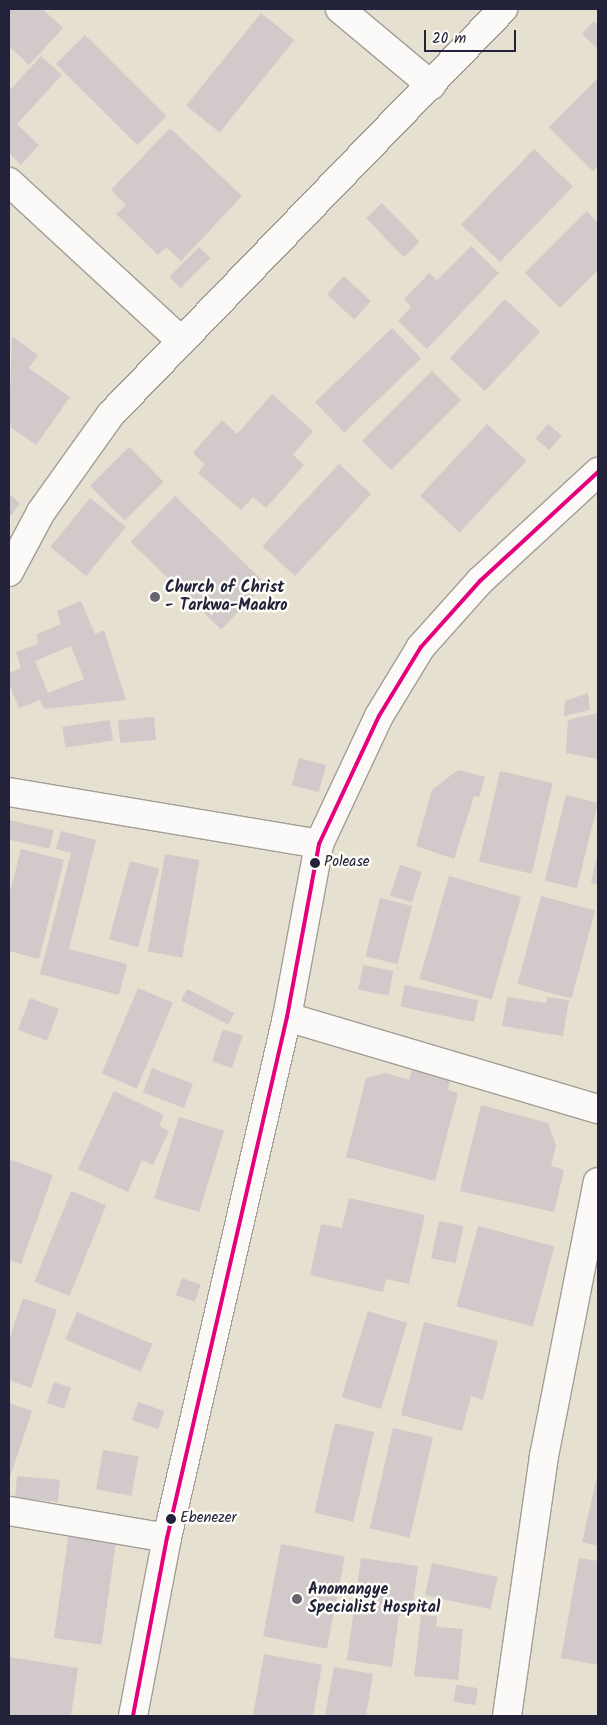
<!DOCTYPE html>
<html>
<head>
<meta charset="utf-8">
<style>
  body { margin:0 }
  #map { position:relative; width:607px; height:1725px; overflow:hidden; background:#e5e0cf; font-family:Kalam,sans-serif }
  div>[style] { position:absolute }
  .building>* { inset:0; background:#d2c9ca; transform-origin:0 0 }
  .roads { filter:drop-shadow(1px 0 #a19e97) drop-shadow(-1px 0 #a19e97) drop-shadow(0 1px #a19e97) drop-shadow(0 -1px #a19e97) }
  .minor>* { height:28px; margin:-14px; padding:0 14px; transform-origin:14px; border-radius:14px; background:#fbfaf8 }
  .bus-1>* { height:4px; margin:-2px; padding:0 2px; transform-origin:2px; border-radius:2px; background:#e5007d }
  .dots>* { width:14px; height:14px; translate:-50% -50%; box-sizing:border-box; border:2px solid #fdfcf7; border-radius:50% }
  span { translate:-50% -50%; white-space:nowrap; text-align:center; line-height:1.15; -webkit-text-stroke:5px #fdfcf7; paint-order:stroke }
  .bus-label { font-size:15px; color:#22223b }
  .left { translate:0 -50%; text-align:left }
  .poi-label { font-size:16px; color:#22223b; font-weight:700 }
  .frame { position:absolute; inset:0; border:10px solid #22223b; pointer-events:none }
  .scale { position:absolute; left:424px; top:30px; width:92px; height:22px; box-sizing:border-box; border:2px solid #22223b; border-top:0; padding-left:6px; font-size:15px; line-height:18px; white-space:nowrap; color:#22223b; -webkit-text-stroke:4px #fdfcf7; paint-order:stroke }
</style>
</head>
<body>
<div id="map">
  <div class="building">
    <div style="clip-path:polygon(9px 9px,42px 9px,63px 28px,29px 65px,9px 46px)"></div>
    <div style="left:261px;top:13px;width:43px;height:119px;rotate:39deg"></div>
    <div style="clip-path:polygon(594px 21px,598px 24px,598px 49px,582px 34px)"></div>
    <div style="left:85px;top:35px;width:115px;height:41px;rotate:45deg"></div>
    <div style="clip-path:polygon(41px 56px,62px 75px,17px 124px,39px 145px,21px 165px,9px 153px,9px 91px)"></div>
    <div style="clip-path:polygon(598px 78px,598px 166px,593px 171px,549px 127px)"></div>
    <div style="clip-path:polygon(170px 128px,242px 196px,181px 261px,166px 247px,158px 255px,116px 214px,126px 205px,111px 190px)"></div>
    <div style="left:534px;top:149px;width:54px;height:105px;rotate:44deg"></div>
    <div style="left:382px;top:203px;width:54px;height:22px;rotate:46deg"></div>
    <div style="clip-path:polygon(587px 211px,598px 223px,598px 270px,560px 308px,525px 273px)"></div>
    <div style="clip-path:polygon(471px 246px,499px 273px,427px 349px,398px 321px,411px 307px,404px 299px,429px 273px,437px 280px)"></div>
    <div style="left:199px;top:247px;width:16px;height:42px;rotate:45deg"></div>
    <div style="left:344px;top:276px;width:37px;height:25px;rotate:43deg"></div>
    <div style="left:505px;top:299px;width:48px;height:81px;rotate:43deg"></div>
    <div style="left:392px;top:328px;width:42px;height:107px;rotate:46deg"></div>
    <div style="clip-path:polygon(12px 336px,38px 355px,29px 368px,70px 397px,36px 445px,9px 426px)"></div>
    <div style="left:432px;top:371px;width:41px;height:99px;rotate:45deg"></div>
    <div style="clip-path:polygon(272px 394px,313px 431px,293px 455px,304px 465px,266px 508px,253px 497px,241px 510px,198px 473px,205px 464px,193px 453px,222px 420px,237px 434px)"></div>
    <div style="left:487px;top:424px;width:54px;height:98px;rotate:43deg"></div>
    <div style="left:548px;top:424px;width:18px;height:19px;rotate:41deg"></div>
    <div style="left:129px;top:447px;width:49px;height:55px;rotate:45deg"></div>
    <div style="left:339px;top:464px;width:44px;height:112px;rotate:43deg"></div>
    <div style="clip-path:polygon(9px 494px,20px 503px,11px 516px,9px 514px)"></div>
    <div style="left:175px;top:496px;width:126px;height:64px;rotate:44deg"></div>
    <div style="left:90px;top:498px;width:46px;height:63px;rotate:39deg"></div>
    <div style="clip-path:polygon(evenodd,81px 601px,95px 634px,104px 630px,126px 700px,44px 709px,40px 700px,19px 708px,9px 684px,9px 673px,21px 668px,16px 652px,38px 644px,37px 634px,61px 624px,57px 611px,81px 601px,71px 646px,84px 679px,48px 693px,35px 661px,71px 646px)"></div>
    <div style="clip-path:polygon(588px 693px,590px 710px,564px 716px,565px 701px)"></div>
    <div style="clip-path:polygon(598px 713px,598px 759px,566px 753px,568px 720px)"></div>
    <div style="left:154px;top:717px;width:23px;height:36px;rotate:85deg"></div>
    <div style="left:110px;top:720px;width:21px;height:48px;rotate:82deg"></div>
    <div style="left:299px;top:758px;width:28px;height:28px;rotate:15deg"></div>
    <div style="clip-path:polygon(458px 770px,485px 777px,479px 797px,474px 796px,454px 859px,416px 846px,432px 790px)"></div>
    <div style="left:500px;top:771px;width:54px;height:93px;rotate:13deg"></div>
    <div style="left:566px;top:795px;width:33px;height:88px;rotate:14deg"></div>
    <div style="left:9px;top:820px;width:46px;height:19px;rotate:13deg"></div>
    <div style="clip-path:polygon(61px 831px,96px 840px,69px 949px,127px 964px,119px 995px,40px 974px,71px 853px,56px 849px)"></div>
    <div style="clip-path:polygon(21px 849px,64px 860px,39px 959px,9px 951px,9px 896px)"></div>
    <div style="left:165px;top:854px;width:35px;height:99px;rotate:10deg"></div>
    <div style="clip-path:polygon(597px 855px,598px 855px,598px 885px,591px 883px)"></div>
    <div style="left:130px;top:861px;width:30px;height:81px;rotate:15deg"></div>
    <div style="left:400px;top:865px;width:23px;height:32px;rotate:18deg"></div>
    <div style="left:449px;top:876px;width:75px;height:107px;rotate:16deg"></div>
    <div style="left:541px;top:896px;width:56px;height:91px;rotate:15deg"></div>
    <div style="left:380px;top:898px;width:33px;height:60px;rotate:14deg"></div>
    <div style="left:363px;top:965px;width:31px;height:25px;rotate:11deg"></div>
    <div style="left:405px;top:985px;width:75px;height:22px;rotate:12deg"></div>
    <div style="left:138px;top:988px;width:38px;height:93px;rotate:23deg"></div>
    <div style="left:187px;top:989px;width:53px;height:13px;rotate:27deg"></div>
    <div style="clip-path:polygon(507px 997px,546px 1003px,547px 997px,569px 1000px,563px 1036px,502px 1026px)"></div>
    <div style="left:30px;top:998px;width:31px;height:34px;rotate:21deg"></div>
    <div style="left:223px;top:1029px;width:21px;height:34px;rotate:19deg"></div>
    <div style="left:152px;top:1068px;width:44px;height:26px;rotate:21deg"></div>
    <div style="clip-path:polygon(413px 1068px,451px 1076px,448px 1090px,458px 1093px,435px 1181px,346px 1157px,366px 1078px,386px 1073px,409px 1080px)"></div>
    <div style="clip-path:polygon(114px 1091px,164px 1115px,159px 1126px,169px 1131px,153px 1165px,142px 1160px,128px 1192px,78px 1169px)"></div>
    <div style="clip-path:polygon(481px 1105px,548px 1123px,556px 1145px,551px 1166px,564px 1170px,554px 1212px,460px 1191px)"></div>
    <div style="left:179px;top:1117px;width:47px;height:85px;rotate:17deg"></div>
    <div style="clip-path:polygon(9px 1159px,53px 1175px,21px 1264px,9px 1260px)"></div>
    <div style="left:71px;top:1191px;width:38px;height:98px;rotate:22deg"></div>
    <div style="clip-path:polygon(349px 1198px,425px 1215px,409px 1284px,386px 1279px,383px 1292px,310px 1275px,321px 1224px,342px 1228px)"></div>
    <div style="left:439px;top:1221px;width:25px;height:38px;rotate:12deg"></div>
    <div style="left:478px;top:1226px;width:79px;height:83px;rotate:15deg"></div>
    <div style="left:182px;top:1278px;width:20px;height:18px;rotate:20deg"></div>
    <div style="clip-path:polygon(23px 1298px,57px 1310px,31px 1388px,9px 1380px,9px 1340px)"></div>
    <div style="left:368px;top:1311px;width:41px;height:90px;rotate:17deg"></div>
    <div style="left:77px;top:1312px;width:82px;height:30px;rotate:23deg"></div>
    <div style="clip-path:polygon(424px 1322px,498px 1341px,483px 1400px,471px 1396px,462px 1431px,401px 1415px)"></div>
    <div style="left:54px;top:1382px;width:18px;height:22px;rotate:19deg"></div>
    <div style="left:138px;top:1402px;width:28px;height:19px;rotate:19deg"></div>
    <div style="clip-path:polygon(9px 1403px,32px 1411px,9px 1480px)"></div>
    <div style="left:335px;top:1423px;width:40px;height:92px;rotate:13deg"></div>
    <div style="left:393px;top:1428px;width:41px;height:103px;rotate:13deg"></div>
    <div style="left:103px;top:1450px;width:36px;height:40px;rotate:10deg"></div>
    <div style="clip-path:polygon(598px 1472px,598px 1546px,582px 1542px)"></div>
    <div style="left:17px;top:1476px;width:43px;height:22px;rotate:5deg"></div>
    <div style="left:69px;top:1531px;width:48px;height:108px;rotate:8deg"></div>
    <div style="left:281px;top:1544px;width:65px;height:94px;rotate:11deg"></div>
    <div style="clip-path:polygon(361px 1558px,418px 1566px,411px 1616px,399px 1615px,392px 1667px,347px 1660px)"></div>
    <div style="clip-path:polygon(579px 1558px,598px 1561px,598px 1665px,561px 1658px)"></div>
    <div style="left:432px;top:1563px;width:67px;height:33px;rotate:12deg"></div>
    <div style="clip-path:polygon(421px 1615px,437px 1616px,436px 1627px,463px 1629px,458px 1680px,414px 1676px)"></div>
    <div style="clip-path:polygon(264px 1654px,322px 1665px,313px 1716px,253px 1716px)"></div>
    <div style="clip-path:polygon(9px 1657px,78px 1668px,71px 1716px,9px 1716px)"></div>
    <div style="clip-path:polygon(334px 1667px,373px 1674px,366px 1716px,325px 1716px)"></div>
    <div style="left:456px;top:1685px;width:22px;height:17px;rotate:8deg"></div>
  </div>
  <div class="roads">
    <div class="minor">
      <div style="left:340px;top:9px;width:119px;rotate:39.9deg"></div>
      <div style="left:9px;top:182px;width:231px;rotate:42.7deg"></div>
      <div style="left:9px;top:572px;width:68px;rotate:-61.9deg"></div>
      <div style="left:41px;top:512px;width:120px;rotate:-54.5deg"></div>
      <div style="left:111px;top:414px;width:564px;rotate:-45.93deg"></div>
      <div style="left:9px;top:792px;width:314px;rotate:9.5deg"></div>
      <div style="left:287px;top:1017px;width:324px;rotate:16.5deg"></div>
      <div style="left:9px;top:1511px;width:160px;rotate:9.7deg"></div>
      <div style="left:133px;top:1716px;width:181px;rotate:-79.2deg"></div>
      <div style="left:167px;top:1538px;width:535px;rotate:-77.03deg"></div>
      <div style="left:287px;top:1017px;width:176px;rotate:-79.5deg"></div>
      <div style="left:319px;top:844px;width:141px;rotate:-64.9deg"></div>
      <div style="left:379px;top:716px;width:81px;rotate:-58.7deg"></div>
      <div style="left:421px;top:647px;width:89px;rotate:-48.2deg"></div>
      <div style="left:480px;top:581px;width:161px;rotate:-42.7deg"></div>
      <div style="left:507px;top:1716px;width:263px;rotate:-81.9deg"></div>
      <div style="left:544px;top:1456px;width:279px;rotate:-78.9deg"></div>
    </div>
  </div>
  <div class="bus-1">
    <div style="left:133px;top:1716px;width:181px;rotate:-79.2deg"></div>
    <div style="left:167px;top:1538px;width:535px;rotate:-77.03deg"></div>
    <div style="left:287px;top:1017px;width:176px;rotate:-79.5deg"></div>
    <div style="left:319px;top:844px;width:141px;rotate:-64.9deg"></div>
    <div style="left:379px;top:716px;width:81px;rotate:-58.7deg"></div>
    <div style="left:421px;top:647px;width:89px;rotate:-48.2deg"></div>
    <div style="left:480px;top:581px;width:161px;rotate:-42.7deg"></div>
  </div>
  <div class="dots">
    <div style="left:155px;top:597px;background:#66646f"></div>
    <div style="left:315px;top:863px;background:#22223b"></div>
    <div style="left:171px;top:1519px;background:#22223b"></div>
    <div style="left:297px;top:1599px;background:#66646f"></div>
  </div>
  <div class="bus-label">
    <span class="left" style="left:324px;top:863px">Polease</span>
    <span class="left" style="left:180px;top:1519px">Ebenezer</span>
  </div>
  <div class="poi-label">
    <span class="left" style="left:165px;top:597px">Church of Christ<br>- Tarkwa-Maakro</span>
    <span class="left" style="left:308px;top:1599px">Anomangye<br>Specialist Hospital</span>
  </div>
  <div class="frame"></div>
  <div class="scale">20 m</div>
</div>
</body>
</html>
